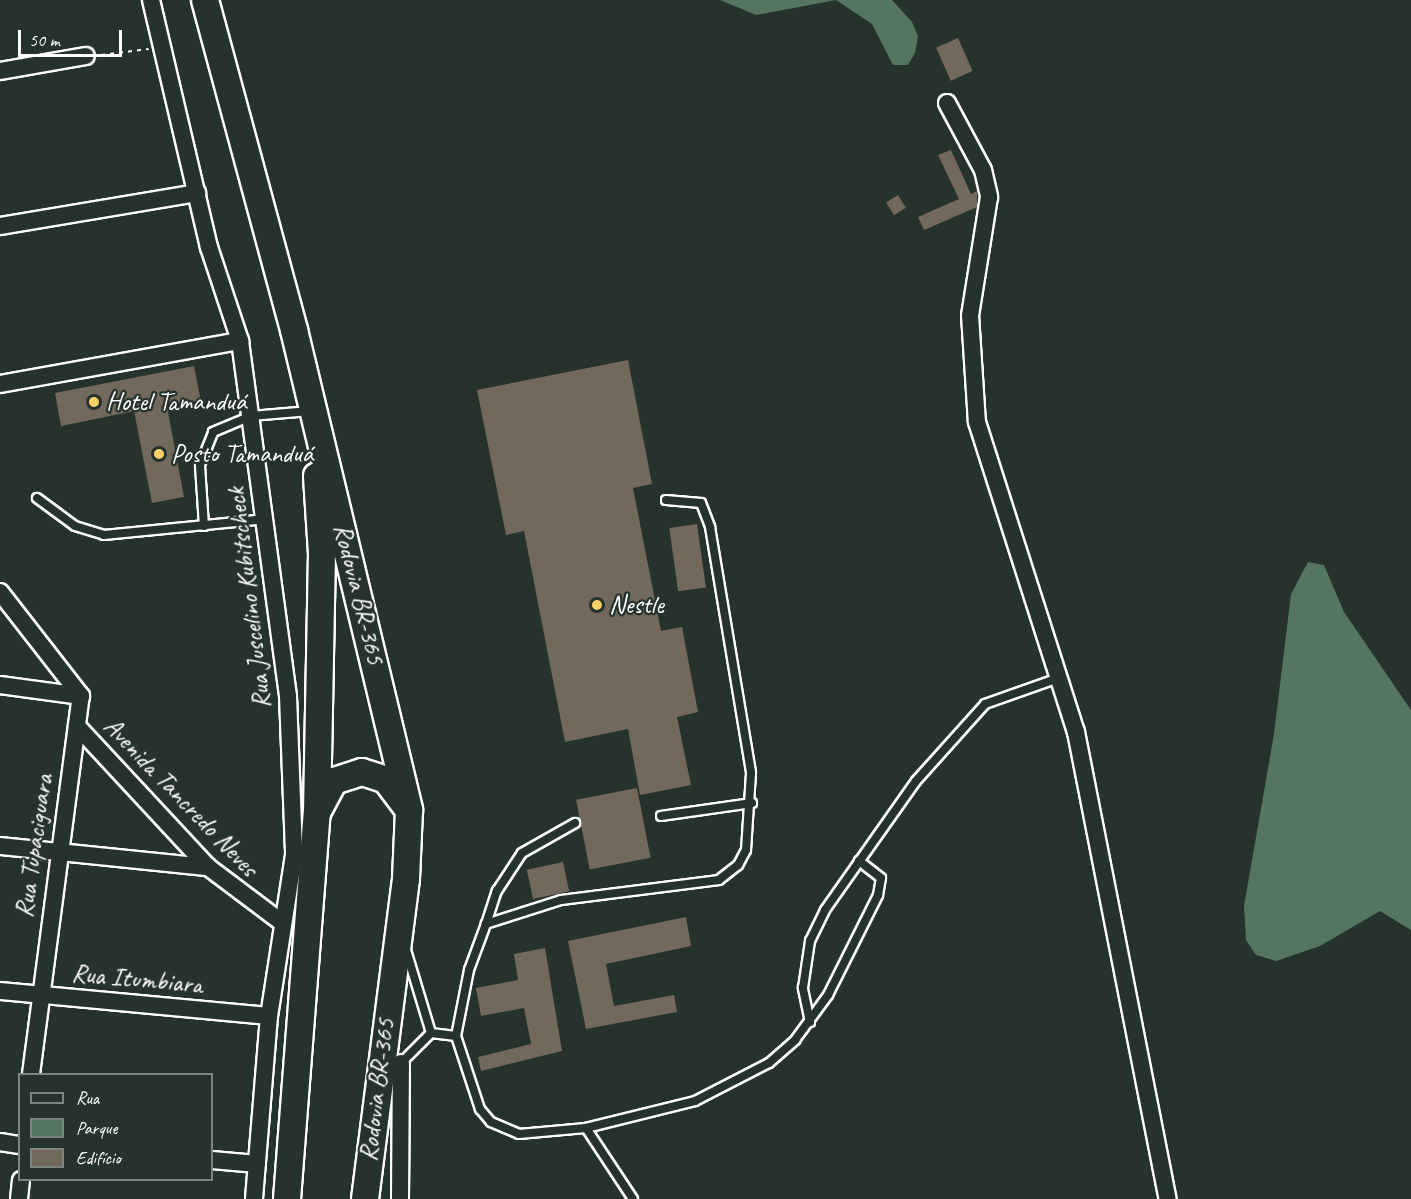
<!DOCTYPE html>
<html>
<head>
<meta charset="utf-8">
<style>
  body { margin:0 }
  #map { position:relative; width:1411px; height:1199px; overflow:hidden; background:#26332d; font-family:Caveat,sans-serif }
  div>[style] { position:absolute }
  .green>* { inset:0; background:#547660 }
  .building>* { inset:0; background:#72685b; transform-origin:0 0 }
  .path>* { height:2px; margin-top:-1px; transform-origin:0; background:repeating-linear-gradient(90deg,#fff 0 4.5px,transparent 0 9px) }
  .roads { filter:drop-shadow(2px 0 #fff) drop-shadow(-2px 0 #fff) drop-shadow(0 2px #fff) drop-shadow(0 -2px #fff) }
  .service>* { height:8px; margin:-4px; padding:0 4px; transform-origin:4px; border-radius:4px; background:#26332d }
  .minor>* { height:16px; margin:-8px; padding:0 8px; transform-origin:8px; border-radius:8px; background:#26332d }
  .primary>* { height:26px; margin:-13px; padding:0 13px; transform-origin:13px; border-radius:13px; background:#26332d }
  .dots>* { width:16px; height:16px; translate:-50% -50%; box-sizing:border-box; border:3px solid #26332d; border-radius:50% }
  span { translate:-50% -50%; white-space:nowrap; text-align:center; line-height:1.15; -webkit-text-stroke:4.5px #26332d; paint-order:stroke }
  .poi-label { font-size:26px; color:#fff }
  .left { translate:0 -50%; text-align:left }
  .street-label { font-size:26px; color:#fff }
  .legend { position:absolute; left:18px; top:1073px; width:195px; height:108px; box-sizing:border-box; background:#26332d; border:2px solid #7d8581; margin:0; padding:8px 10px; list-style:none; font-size:18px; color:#fff }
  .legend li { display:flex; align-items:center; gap:12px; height:30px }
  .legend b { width:30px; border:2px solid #7d8581 }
  .scale { position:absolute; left:18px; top:30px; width:104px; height:27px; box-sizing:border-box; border:3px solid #fff; border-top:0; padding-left:8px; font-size:18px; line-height:21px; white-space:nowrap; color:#fff; -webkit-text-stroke:4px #26332d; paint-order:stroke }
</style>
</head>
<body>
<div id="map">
  <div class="green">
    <div style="clip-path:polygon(720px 0,892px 0,912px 22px,918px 36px,915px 53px,908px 65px,893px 65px,872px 24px,836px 0,756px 15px)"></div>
    <div style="clip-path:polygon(1308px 562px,1324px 565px,1344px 612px,1411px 710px,1411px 930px,1380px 911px,1320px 946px,1276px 961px,1256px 955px,1246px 940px,1244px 906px,1274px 734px,1291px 594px)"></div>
  </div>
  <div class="building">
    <div style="left:958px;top:38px;width:36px;height:24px;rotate:66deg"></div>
    <div style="clip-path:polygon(951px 150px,971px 194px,977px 191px,977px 207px,924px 230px,918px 217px,959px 199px,938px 155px)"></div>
    <div style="left:898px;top:195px;width:15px;height:14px;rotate:58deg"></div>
    <div style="clip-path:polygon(628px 360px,652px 484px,633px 488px,661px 631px,682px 627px,698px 712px,677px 717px,691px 785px,640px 795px,628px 729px,565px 742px,524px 531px,506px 535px,477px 390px)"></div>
    <div style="clip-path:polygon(194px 366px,202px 407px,168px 412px,184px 497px,152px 503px,134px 411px,61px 426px,55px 393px)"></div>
    <div style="left:697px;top:524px;width:64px;height:28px;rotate:82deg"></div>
    <div style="left:637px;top:788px;width:71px;height:62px;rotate:79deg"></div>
    <div style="left:563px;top:862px;width:30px;height:37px;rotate:78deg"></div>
    <div style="clip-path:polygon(686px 917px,691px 946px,606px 964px,614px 1006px,674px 995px,677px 1012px,586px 1029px,568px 941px)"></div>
    <div style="clip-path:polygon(545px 948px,562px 1051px,481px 1071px,478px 1057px,531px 1044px,524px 1008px,481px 1016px,476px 988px,518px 980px,514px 954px)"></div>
  </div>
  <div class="path">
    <div style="left:101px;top:55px;width:48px;rotate:-7.1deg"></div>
  </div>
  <div class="roads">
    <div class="service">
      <div style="left:37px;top:498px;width:47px;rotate:36.4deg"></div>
      <div style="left:75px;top:526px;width:30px;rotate:17deg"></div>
      <div style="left:104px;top:535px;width:163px;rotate:-5.6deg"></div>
      <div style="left:666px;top:500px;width:35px;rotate:5deg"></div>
      <div style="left:701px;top:503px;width:26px;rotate:69deg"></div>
      <div style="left:710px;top:527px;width:249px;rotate:80.5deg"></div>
      <div style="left:751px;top:773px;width:77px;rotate:93.7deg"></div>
      <div style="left:746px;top:850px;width:17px;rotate:118deg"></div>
      <div style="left:738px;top:865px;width:24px;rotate:142deg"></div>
      <div style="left:719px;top:880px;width:159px;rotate:172.8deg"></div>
      <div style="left:561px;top:900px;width:79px;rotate:162.3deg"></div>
      <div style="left:486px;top:924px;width:49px;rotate:110.3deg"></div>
      <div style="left:469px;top:970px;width:67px;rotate:101.1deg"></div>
      <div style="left:456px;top:1036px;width:77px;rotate:71.8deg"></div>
      <div style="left:480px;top:1109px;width:17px;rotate:50deg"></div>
      <div style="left:491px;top:1122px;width:30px;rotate:23deg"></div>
      <div style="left:519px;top:1134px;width:67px;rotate:-5.1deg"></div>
      <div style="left:586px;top:1128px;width:112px;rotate:-13.9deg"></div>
      <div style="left:695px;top:1101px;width:83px;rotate:-27.2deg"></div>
      <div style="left:769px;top:1063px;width:35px;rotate:-41deg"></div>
      <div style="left:795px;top:1040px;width:56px;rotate:-53.7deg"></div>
      <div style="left:828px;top:995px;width:112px;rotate:-63.4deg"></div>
      <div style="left:878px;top:895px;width:17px;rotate:-80deg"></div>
      <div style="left:881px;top:878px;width:28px;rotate:-142deg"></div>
      <div style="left:204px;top:526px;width:61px;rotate:-93.8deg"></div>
      <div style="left:200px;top:465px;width:35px;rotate:-68deg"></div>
      <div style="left:213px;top:432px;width:41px;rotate:-22.8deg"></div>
      <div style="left:251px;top:416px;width:59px;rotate:-4.8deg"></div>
      <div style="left:661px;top:816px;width:92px;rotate:-8.1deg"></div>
      <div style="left:486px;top:924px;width:35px;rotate:-72deg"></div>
      <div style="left:497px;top:891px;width:45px;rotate:-56.7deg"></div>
      <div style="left:522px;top:853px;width:61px;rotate:-29.5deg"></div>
      <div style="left:406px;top:950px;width:87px;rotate:73.2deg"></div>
      <div style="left:810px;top:1022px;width:35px;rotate:-102deg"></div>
      <div style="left:803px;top:988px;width:48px;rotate:-81.5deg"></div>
      <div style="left:810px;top:941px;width:34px;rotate:-64deg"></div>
      <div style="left:825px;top:910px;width:158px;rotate:-54.8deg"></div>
      <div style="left:916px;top:781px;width:103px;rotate:-48.1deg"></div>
      <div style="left:985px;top:704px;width:78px;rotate:-19.4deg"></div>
      <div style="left:400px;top:1064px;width:44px;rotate:-45deg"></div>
      <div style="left:431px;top:1033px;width:25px;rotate:7deg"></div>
      <div style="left:586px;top:1128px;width:85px;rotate:56.5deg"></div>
    </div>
    <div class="minor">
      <div style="left:151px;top:0;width:254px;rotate:76.8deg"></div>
      <div style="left:209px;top:247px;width:99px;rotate:71.7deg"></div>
      <div style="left:240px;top:341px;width:358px;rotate:82.3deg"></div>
      <div style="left:288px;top:696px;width:159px;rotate:87.8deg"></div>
      <div style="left:294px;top:855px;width:163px;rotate:98.8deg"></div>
      <div style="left:269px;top:1016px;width:184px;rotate:94.7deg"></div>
      <div style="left:0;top:71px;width:87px;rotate:-9.9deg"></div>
      <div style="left:947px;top:103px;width:76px;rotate:61.8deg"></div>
      <div style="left:983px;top:170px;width:28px;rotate:77deg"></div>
      <div style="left:989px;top:197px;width:120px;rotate:99.1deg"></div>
      <div style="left:970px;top:315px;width:107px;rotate:86.3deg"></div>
      <div style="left:977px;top:422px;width:325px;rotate:72.3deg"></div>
      <div style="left:1076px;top:732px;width:476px;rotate:78.9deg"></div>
      <div style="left:0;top:226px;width:200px;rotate:-9.5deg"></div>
      <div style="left:0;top:384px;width:244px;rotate:-10.2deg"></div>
      <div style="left:0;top:592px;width:132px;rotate:52.1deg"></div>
      <div style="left:0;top:685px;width:82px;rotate:7.7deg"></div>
      <div style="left:77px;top:726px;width:192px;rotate:47.1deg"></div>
      <div style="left:208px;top:867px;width:90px;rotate:36.9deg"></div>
      <div style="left:0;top:846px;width:209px;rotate:5.8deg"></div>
      <div style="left:0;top:991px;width:270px;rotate:5.3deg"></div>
      <div style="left:31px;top:1074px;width:381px;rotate:-82.5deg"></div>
      <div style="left:0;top:1142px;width:20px;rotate:9deg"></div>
      <div style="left:212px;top:1160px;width:45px;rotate:5.1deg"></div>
      <div style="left:19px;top:1199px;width:19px;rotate:-84deg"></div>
      <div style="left:400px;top:1199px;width:136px;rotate:-89.6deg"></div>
    </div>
    <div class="primary">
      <div style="left:205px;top:0;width:342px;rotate:74.9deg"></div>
      <div style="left:294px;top:330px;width:494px;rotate:76.5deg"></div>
      <div style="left:409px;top:810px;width:69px;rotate:92.5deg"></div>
      <div style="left:406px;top:879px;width:323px;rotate:97.3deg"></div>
      <div style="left:319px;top:809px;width:32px;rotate:-62deg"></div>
      <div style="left:334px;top:781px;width:29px;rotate:-18deg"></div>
      <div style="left:362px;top:772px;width:25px;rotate:18deg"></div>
      <div style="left:386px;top:780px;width:31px;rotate:53deg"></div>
      <div style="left:287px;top:1199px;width:387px;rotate:-85.6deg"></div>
      <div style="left:317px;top:813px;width:259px;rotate:-88.9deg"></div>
      <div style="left:322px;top:554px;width:78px;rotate:-93.7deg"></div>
    </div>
  </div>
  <div class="dots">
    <div style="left:94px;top:402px;background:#ffd166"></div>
    <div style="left:159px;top:454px;background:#ffd166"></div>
    <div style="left:597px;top:605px;background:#ffd166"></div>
  </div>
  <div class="poi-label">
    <span class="left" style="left:106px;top:402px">Hotel Tamanduá</span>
    <span class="left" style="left:171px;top:454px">Posto Tamanduá</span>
    <span class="left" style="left:609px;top:605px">Nestle</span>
  </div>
  <div class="street-label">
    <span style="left:359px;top:594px;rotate:76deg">Rodovia BR-365</span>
    <span style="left:249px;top:598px;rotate:-97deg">Rua Juscelino Kubitscheck</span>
    <span style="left:181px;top:797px;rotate:46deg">Avenida Tancredo Neves</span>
    <span style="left:34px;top:846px;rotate:-82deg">Rua Tupaciguara</span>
    <span style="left:137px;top:979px;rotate:5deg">Rua Itumbiara</span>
    <span style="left:377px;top:1090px;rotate:-83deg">Rodovia BR-365</span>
  </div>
  <ul class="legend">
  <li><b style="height:8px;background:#26332d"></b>Rua</li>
  <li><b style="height:16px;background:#547660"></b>Parque</li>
  <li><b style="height:16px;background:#72685b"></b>Edifício</li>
  </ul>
  <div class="scale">50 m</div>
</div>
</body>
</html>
